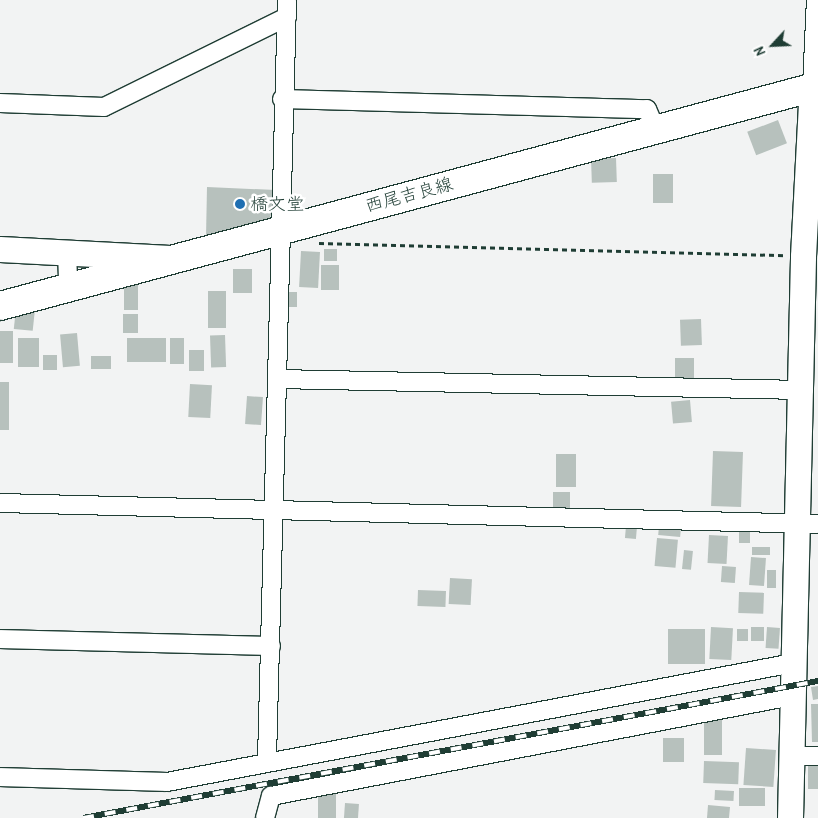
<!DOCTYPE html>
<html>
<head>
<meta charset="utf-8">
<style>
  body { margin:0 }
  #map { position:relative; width:818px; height:818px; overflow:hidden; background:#f2f3f3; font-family:"Patrick Hand","Klee One",sans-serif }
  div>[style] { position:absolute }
  .building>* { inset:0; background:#b7c1bd; transform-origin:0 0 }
  .path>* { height:3px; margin-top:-1.5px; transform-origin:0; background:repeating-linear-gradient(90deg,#1f3d34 0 5px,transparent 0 9px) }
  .roads { filter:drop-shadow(1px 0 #1f3d34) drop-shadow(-1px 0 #1f3d34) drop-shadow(0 1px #1f3d34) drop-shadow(0 -1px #1f3d34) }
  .street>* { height:18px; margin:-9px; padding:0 9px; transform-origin:9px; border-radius:9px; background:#fff }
  .secondary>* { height:25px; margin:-12.5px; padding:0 12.5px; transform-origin:12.5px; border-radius:12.5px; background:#fff }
  .primary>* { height:28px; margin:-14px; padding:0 14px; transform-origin:14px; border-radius:14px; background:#fff }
  .rail>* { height:5.5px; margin-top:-2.75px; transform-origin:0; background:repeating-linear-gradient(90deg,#fff 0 11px,#1f3d34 0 22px); box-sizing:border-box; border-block:1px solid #1f3d34 }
  .dots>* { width:14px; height:14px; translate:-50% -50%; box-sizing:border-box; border:2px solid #fff; border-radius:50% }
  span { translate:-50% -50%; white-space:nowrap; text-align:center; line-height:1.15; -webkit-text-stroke:5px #fff; paint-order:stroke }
  .street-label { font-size:18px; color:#1f3d34 }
  .poi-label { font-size:18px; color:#1f3d34 }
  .left { translate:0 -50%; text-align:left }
  .north { position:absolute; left:748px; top:20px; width:50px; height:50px; -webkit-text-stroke:4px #fff; paint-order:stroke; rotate:245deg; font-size:14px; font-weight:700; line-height:20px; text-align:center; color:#1f3d34 }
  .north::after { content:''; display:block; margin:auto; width:18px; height:22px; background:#1f3d34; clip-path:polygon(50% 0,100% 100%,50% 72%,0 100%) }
</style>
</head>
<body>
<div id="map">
  <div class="building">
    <div style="left:778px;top:120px;width:25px;height:33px;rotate:69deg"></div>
    <div style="left:616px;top:158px;width:24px;height:25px;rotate:88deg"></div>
    <div style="left:653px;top:174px;width:20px;height:29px"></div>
    <div style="clip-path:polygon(207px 187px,276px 190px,270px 218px,206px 237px)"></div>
    <div style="left:324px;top:249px;width:13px;height:12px"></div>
    <div style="left:301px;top:251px;width:19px;height:36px;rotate:3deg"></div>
    <div style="left:321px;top:265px;width:18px;height:25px"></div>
    <div style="left:233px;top:269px;width:19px;height:24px"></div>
    <div style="left:124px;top:283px;width:14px;height:27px"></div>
    <div style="left:208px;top:291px;width:18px;height:37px"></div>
    <div style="left:286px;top:292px;width:11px;height:15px"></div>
    <div style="left:16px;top:308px;width:19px;height:21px;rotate:6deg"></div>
    <div style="left:123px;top:314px;width:15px;height:19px"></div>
    <div style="left:701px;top:319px;width:26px;height:21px;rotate:88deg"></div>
    <div style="left:0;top:331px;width:13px;height:32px"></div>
    <div style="left:77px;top:333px;width:33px;height:17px;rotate:85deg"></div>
    <div style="left:225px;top:335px;width:32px;height:15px;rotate:88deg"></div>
    <div style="left:18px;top:338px;width:21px;height:29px"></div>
    <div style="left:127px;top:338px;width:39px;height:24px"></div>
    <div style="left:170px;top:338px;width:14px;height:26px"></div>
    <div style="left:189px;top:350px;width:15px;height:21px"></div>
    <div style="left:43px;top:355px;width:14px;height:15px"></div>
    <div style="left:91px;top:356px;width:20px;height:13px"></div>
    <div style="left:675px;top:358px;width:19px;height:23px"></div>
    <div style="left:0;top:382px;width:9px;height:48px"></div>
    <div style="left:190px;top:384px;width:22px;height:33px;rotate:3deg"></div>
    <div style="left:247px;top:396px;width:16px;height:28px;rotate:4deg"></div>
    <div style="left:690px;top:400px;width:22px;height:19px;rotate:85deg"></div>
    <div style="left:713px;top:451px;width:30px;height:55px;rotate:2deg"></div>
    <div style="left:556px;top:454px;width:20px;height:33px"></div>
    <div style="left:570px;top:492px;width:17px;height:17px;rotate:90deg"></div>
    <div style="left:626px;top:526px;width:11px;height:12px;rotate:5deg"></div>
    <div style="left:659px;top:526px;width:22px;height:9px;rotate:5deg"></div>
    <div style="left:739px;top:531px;width:11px;height:12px"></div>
    <div style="left:709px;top:535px;width:19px;height:28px;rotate:3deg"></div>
    <div style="left:657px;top:538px;width:21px;height:28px;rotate:5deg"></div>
    <div style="left:752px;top:547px;width:18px;height:8px"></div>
    <div style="left:684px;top:550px;width:9px;height:19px;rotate:6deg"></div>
    <div style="left:751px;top:557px;width:15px;height:28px;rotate:4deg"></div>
    <div style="left:722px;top:566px;width:14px;height:16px;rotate:4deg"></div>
    <div style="left:767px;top:570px;width:9px;height:18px"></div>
    <div style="left:450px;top:578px;width:22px;height:26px;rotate:3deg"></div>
    <div style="left:418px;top:590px;width:28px;height:16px;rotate:2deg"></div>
    <div style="left:739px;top:592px;width:25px;height:21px;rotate:2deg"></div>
    <div style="left:711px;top:627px;width:22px;height:32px;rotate:3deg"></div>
    <div style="left:764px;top:627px;width:14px;height:13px;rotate:90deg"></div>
    <div style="left:767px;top:627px;width:13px;height:21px;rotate:4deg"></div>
    <div style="left:668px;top:629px;width:37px;height:35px"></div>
    <div style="left:737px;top:629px;width:11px;height:12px"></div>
    <div style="clip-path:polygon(818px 686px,818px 699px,813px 700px,811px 687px)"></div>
    <div style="clip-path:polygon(811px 704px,818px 704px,818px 742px,812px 742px)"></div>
    <div style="left:704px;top:719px;width:18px;height:36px"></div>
    <div style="left:663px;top:738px;width:21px;height:24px"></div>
    <div style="left:746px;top:748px;width:30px;height:37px;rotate:4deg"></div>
    <div style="left:704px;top:761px;width:35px;height:22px;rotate:2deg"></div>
    <div style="left:808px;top:763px;width:10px;height:26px"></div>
    <div style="left:739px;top:788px;width:26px;height:18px"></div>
    <div style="left:715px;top:790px;width:19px;height:10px;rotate:3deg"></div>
    <div style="left:318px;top:794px;width:18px;height:24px"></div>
    <div style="left:345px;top:803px;width:14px;height:15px;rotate:4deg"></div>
    <div style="clip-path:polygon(708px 805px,730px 807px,729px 818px,707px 818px)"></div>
  </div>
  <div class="path">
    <div style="left:319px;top:243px;width:466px;rotate:1.5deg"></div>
  </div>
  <div class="roads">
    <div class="street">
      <div style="left:812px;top:87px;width:87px;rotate:-87.4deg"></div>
      <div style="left:282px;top:99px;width:365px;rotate:1.6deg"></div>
      <div style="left:647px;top:109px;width:21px;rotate:67deg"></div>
      <div style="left:0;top:103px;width:104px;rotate:2.2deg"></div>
      <div style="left:104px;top:107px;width:204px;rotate:-26.2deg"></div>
      <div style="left:67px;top:251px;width:38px;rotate:88deg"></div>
      <div style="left:277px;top:379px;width:527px;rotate:1.2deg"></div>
      <div style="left:0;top:503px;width:818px;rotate:1.47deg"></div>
      <div style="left:0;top:639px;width:271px;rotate:1.5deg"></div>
      <div style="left:791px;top:756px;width:27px"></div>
      <div style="left:267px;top:759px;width:759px;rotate:-88.49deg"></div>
      <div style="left:0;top:777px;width:167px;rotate:1.7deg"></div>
      <div style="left:167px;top:782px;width:637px;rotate:-10.76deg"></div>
      <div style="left:265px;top:818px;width:23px;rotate:-75deg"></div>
      <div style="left:271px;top:796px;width:531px;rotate:-10.87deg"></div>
    </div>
    <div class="secondary">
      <div style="left:0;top:249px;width:170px;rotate:3deg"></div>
      <div style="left:790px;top:818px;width:562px;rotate:-88.67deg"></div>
      <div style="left:803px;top:256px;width:169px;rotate:-87deg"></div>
    </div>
    <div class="primary">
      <div style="left:0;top:306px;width:847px;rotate:-15.05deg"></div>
    </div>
  </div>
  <div class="rail">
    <div style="left:83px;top:818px;width:748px;rotate:-10.56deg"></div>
  </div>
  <div class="dots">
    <div style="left:240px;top:204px;background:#1f6fb2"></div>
  </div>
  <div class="street-label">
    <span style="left:409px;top:195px;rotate:-15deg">西尾吉良線</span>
  </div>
  <div class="poi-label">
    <span class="left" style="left:250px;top:204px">橋文堂</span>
  </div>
  <div class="north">N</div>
</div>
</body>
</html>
